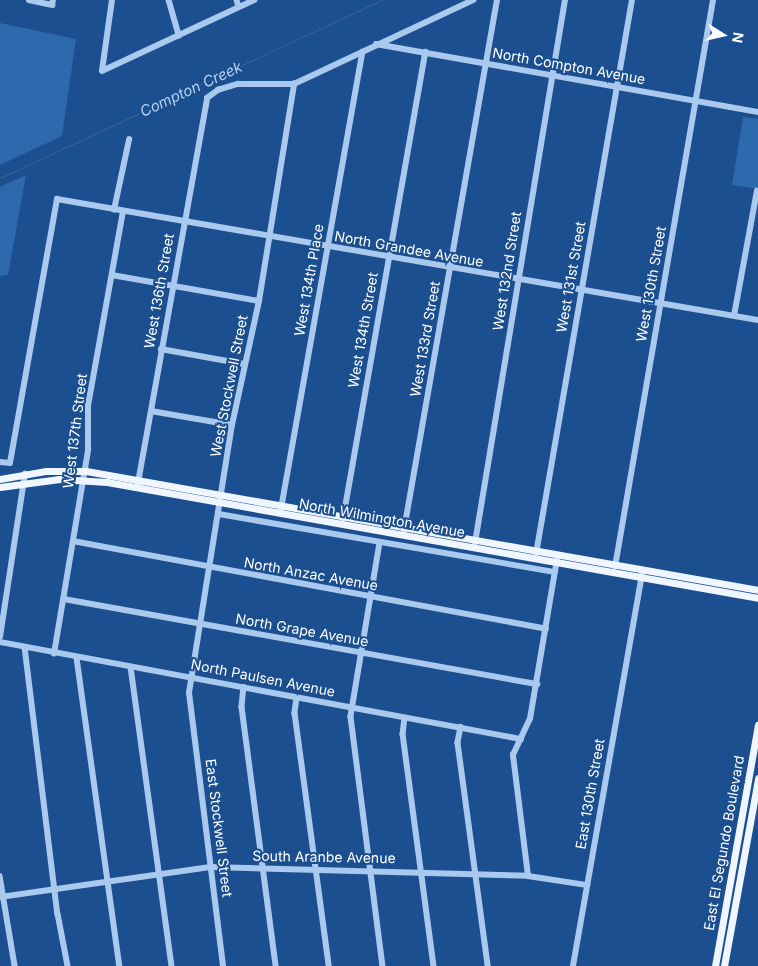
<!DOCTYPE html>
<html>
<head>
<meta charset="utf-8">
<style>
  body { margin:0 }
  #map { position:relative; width:758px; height:966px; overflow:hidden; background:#1b4f8f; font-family:Inter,sans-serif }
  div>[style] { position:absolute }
  .green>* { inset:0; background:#2e69ad }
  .stream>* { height:1px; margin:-0.5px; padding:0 0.5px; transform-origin:0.5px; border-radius:0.5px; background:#3c6290 }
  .minor>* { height:5.5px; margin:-2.75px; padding:0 2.75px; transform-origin:2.75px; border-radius:2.75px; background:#a9c9ee }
  .major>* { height:7px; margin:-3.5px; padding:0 3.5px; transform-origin:3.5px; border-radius:3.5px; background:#f0f6ff }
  span { translate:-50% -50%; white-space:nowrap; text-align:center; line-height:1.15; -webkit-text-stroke:4px #1b4f8f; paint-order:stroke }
  .street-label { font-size:14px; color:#fff }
  .water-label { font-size:15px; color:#b5d3f5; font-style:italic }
  .north { position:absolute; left:698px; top:10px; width:50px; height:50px; -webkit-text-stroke:4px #1b4f8f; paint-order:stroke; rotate:100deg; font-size:14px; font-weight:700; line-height:20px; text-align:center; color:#fff }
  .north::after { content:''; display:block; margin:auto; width:18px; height:22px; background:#fff; clip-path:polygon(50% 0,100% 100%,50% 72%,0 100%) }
</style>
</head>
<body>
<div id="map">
  <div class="green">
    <div style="clip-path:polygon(0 23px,76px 39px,62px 136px,0 165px)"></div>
    <div style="clip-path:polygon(743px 117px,758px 119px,758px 189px,732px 185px)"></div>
    <div style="clip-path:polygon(26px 175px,8px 275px,0 276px,0 187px)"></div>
  </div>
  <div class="stream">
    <div style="left:0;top:178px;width:421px;rotate:-25deg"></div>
  </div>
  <div class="minor">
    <div style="left:29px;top:0;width:24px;rotate:12deg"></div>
    <div style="left:52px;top:5px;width:5px;rotate:-79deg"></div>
    <div style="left:169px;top:0;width:37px;rotate:74deg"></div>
    <div style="left:237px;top:0;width:7px;rotate:74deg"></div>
    <div style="left:376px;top:44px;width:388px;rotate:10.1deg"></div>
    <div style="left:102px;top:71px;width:168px;rotate:-25deg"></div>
    <div style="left:102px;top:71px;width:72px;rotate:-82deg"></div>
    <div style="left:114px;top:210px;width:72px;rotate:-77.9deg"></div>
    <div style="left:112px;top:275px;width:149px;rotate:10deg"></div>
    <div style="left:734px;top:316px;width:127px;rotate:-79.6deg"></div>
    <div style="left:161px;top:349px;width:84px;rotate:10.2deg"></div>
    <div style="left:151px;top:411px;width:82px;rotate:9.8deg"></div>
    <div style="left:0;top:462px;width:10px;rotate:6deg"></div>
    <div style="left:10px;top:463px;width:268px;rotate:-79.9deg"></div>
    <div style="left:57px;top:199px;width:711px;rotate:9.79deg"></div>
    <div style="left:138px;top:483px;width:391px;rotate:-79.8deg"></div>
    <div style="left:207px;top:98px;width:14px;rotate:-36deg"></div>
    <div style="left:218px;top:90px;width:21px;rotate:-17deg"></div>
    <div style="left:238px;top:84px;width:56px"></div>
    <div style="left:294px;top:84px;width:198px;rotate:-25.1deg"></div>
    <div style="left:281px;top:509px;width:464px;rotate:-79.9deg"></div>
    <div style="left:219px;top:514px;width:341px;rotate:9.8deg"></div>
    <div style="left:343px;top:519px;width:474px;rotate:-80deg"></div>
    <div style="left:404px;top:530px;width:538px;rotate:-80.05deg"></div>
    <div style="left:73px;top:541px;width:481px;rotate:10.5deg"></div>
    <div style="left:380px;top:543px;width:176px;rotate:99.5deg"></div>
    <div style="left:351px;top:717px;width:251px;rotate:82.7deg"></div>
    <div style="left:475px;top:543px;width:550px;rotate:-80.59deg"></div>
    <div style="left:536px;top:554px;width:562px;rotate:-80.17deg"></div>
    <div style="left:615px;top:567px;width:575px;rotate:-80.19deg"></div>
    <div style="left:64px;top:599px;width:481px;rotate:10.2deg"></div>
    <div style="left:0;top:637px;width:165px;rotate:-81.3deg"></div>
    <div style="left:0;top:642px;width:530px;rotate:10.55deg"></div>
    <div style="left:25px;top:647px;width:269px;rotate:83deg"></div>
    <div style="left:58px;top:914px;width:53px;rotate:79.1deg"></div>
    <div style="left:54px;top:654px;width:207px;rotate:-80.5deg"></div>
    <div style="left:88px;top:450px;width:44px;rotate:-90deg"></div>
    <div style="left:88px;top:406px;width:197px;rotate:-79.8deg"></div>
    <div style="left:77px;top:658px;width:311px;rotate:82.1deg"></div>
    <div style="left:131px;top:667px;width:302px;rotate:82.2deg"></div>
    <div style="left:244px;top:687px;width:20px;rotate:96deg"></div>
    <div style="left:242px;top:707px;width:261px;rotate:82.5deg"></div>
    <div style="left:297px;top:698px;width:15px;rotate:98deg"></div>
    <div style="left:295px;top:713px;width:255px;rotate:82.3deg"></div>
    <div style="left:405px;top:718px;width:16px;rotate:97deg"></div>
    <div style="left:403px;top:734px;width:234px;rotate:82.4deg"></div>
    <div style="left:461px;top:727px;width:16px;rotate:101deg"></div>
    <div style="left:458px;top:743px;width:225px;rotate:82.3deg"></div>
    <div style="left:0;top:876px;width:91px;rotate:80.5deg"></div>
    <div style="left:528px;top:876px;width:122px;rotate:-97.1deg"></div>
    <div style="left:513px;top:755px;width:40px;rotate:-65deg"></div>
    <div style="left:530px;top:719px;width:161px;rotate:-80.4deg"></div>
    <div style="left:0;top:897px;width:214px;rotate:-8.1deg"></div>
    <div style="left:212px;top:867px;width:316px;rotate:1.6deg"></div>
    <div style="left:528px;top:876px;width:60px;rotate:8.7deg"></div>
    <div style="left:223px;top:966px;width:275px;rotate:-97.1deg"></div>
    <div style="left:189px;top:693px;width:271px;rotate:-80.9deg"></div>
    <div style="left:232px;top:425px;width:127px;rotate:-77.7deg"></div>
    <div style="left:259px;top:301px;width:220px;rotate:-80.8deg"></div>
    <div style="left:573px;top:966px;width:398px;rotate:-80deg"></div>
  </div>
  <div class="major">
    <div style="left:0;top:479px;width:47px;rotate:-9.9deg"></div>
    <div style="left:46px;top:471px;width:40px"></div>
    <div style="left:86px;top:471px;width:682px;rotate:10.04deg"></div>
    <div style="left:0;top:487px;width:60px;rotate:-7.7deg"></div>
    <div style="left:59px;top:479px;width:48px;rotate:3.6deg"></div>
    <div style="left:107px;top:482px;width:661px;rotate:10.1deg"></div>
    <div style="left:715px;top:966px;width:245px;rotate:-79.9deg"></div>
    <div style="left:724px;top:966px;width:191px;rotate:-79.7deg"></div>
  </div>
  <div class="street-label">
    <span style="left:569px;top:66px;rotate:10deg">North Compton Avenue</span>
    <span style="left:409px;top:249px;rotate:10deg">North Grandee Avenue</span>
    <span style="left:507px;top:271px;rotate:-81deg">West 132nd Street</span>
    <span style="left:571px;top:277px;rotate:-80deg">West 131st Street</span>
    <span style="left:309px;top:280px;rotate:-80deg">West 134th Place</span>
    <span style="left:651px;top:284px;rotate:-80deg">West 130th Street</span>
    <span style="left:159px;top:291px;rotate:-80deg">West 136th Street</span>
    <span style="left:363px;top:330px;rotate:-80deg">West 134th Street</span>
    <span style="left:425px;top:339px;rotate:-80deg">West 133rd Street</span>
    <span style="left:229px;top:386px;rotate:-79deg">West Stockwell Street</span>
    <span style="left:75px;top:431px;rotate:-83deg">West 137th Street</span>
    <span style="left:382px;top:518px;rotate:10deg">North Wilmington Avenue</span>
    <span style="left:311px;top:574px;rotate:10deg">North Anzac Avenue</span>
    <span style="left:302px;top:630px;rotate:10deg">North Grape Avenue</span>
    <span style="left:263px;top:678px;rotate:11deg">North Paulsen Avenue</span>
    <span style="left:590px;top:794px;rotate:-80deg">East 130th Street</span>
    <span style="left:219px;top:828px;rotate:83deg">East Stockwell Street</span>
    <span style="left:724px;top:843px;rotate:-80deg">East El Segundo Boulevard</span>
    <span style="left:324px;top:857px;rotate:1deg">South Aranbe Avenue</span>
  </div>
  <div class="water-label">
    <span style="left:191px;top:89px;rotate:-25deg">Compton Creek</span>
  </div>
  <div class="north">N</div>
</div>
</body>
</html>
